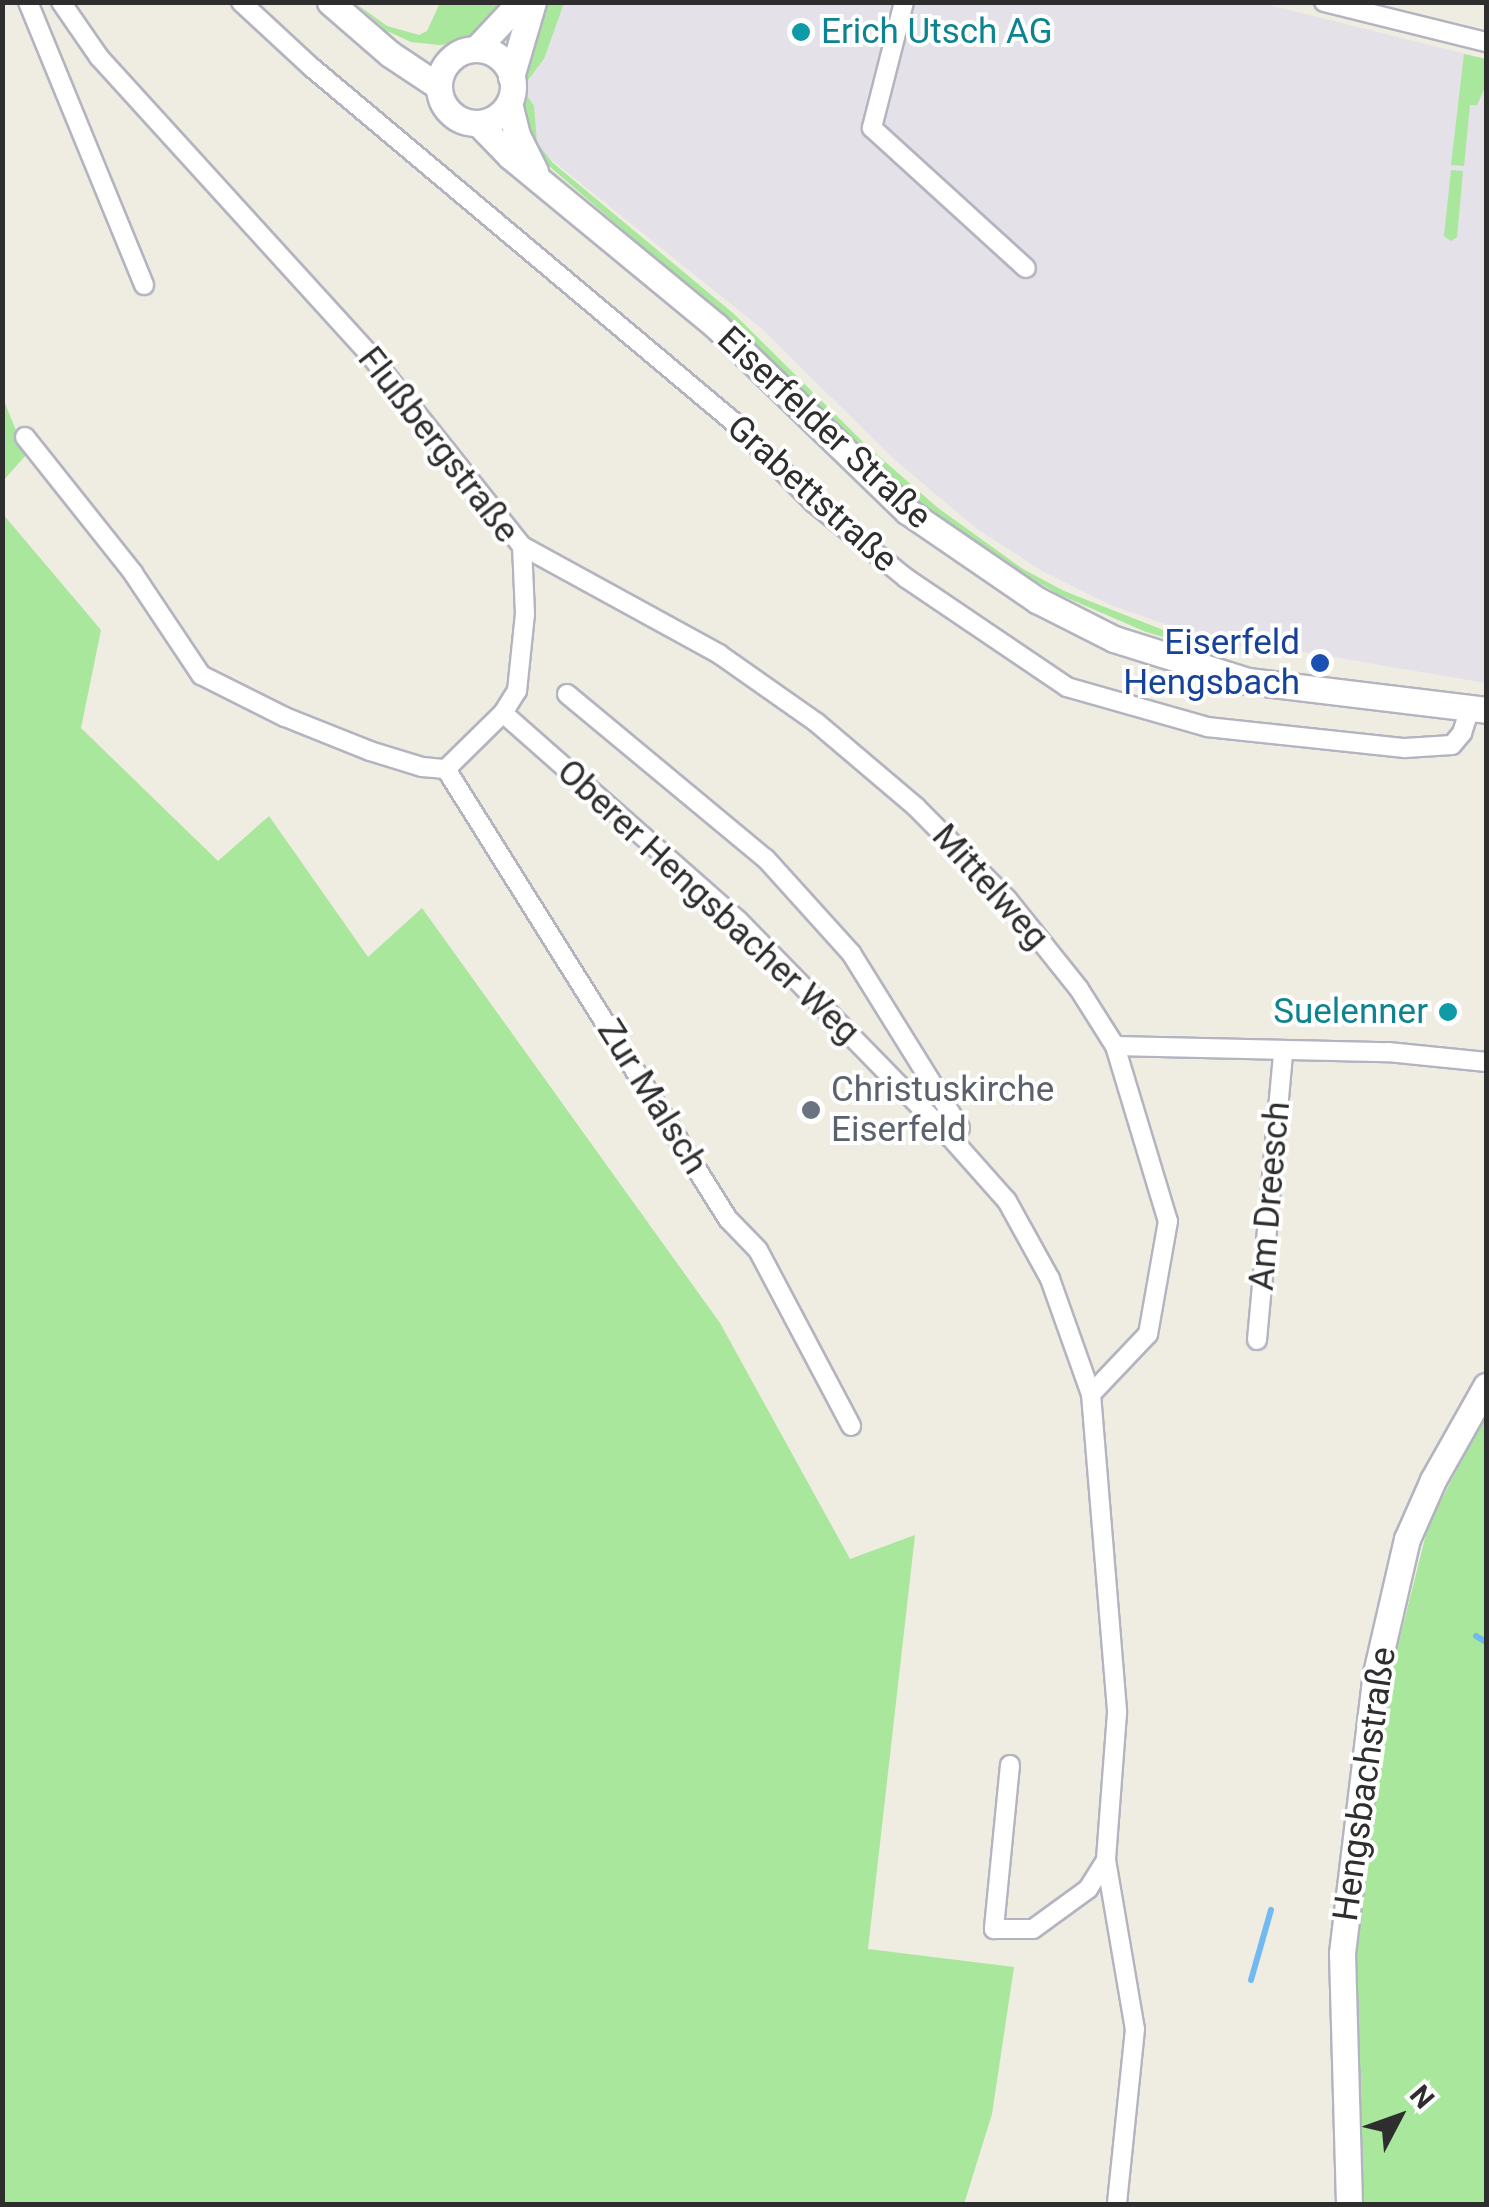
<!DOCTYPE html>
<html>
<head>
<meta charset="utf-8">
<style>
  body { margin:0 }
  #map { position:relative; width:1489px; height:2207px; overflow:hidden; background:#efece1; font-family:Roboto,sans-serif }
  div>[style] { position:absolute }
  .industrial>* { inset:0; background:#e4e1e8 }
  .green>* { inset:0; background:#a8e79c }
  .stream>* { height:6px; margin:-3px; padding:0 3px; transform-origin:3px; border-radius:3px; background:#72b9f3 }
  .roads { filter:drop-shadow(2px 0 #b4b4c1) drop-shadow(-2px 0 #b4b4c1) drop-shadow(0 2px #b4b4c1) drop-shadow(0 -2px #b4b4c1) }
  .street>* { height:18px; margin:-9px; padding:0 9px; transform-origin:9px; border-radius:9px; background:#fff }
  .secondary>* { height:25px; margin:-12.5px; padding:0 12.5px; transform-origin:12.5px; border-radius:12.5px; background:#fff }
  .secondary>.ring { margin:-12.5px; padding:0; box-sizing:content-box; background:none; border:25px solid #fff; border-radius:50% }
  .dots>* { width:28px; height:28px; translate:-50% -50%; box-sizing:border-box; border:5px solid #fff; border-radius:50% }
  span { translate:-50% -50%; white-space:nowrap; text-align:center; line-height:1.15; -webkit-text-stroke:8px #fff; paint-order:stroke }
  .culture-label { font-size:35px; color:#0d838f }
  .left { translate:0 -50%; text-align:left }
  .right { translate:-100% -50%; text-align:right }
  .street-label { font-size:35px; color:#2e2e2e }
  .transit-label { font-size:35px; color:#164399 }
  .worship-label { font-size:35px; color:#5b616d }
  .frame { position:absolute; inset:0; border:5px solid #2e2e2e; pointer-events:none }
  .north { position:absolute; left:1349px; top:2067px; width:100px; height:100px; -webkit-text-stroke:8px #fff; paint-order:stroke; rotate:49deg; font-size:28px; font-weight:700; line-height:40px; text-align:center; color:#2e2e2e }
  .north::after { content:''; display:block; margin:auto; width:35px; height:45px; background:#2e2e2e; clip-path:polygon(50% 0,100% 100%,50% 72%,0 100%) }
</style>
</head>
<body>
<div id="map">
  <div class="industrial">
    <div style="clip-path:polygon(564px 2px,1261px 3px,1486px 59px,1486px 683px,1304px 652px,1272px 655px,1159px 622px,1108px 604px,1044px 572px,977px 529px,895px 460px,762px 329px,537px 148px,522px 88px,544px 59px)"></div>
  </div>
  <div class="green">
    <div style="clip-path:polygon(355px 3px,387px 26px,419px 35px,427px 31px,440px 3px,564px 3px,544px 59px,522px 88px,505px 37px,439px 45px,411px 42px,387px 31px)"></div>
    <div style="clip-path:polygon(1464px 54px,1486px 59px,1486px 85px,1477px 105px,1470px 105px,1464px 166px,1451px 165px)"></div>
    <div style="clip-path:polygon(522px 88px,534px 106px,537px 143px,553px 163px,734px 314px,866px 445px,938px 508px,1023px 569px,1064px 591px,1237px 659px,1146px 632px,1058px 594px,975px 545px,920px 504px,852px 444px,723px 316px,549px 166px,527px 130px)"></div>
    <div style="clip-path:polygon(1451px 170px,1463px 171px,1457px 237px,1451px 241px,1444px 236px)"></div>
    <div style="clip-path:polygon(2px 396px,26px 455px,3px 481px,2px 481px)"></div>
    <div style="clip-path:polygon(2px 513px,101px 630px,81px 728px,218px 861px,269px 816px,368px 957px,422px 908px,720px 1323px,850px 1559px,915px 1535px,868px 1949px,1014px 1967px,992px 2114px,964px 2204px,3px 2204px)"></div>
    <div style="clip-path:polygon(1486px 1413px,1486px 2204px,1359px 2204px,1362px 2190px,1353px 1966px,1393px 1666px,1428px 1526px)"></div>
  </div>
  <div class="stream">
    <div style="left:1476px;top:1636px;width:12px;rotate:31deg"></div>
    <div style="left:1251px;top:1980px;width:73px;rotate:-74.1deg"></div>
  </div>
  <div class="roads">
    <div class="street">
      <div style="left:28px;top:2px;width:306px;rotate:67.7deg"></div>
      <div style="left:241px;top:2px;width:94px;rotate:42.8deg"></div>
      <div style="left:310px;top:66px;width:556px;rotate:40.04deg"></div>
      <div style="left:736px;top:424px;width:111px;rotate:45.4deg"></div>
      <div style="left:814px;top:503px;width:119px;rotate:39.2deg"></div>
      <div style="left:906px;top:578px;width:194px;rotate:34.1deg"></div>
      <div style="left:1067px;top:687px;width:146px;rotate:15.9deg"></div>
      <div style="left:1207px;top:727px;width:199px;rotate:6.1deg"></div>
      <div style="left:1405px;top:748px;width:47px;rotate:-3.7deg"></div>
      <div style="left:1452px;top:745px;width:16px;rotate:-50deg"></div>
      <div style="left:1462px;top:733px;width:26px;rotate:-72deg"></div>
      <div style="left:904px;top:2px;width:130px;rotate:104.3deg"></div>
      <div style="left:872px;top:128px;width:208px;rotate:42.3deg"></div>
      <div style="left:1324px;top:2px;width:167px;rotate:13.9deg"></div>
      <div style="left:25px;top:437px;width:174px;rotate:51.5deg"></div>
      <div style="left:133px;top:573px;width:123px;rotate:56.3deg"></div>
      <div style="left:201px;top:675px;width:94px;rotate:26.6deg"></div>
      <div style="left:285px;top:717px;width:92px;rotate:21.8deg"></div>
      <div style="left:370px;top:751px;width:54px;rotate:17.1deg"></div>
      <div style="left:422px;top:767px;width:24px;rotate:5deg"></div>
      <div style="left:446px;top:769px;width:80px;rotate:-44.5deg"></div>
      <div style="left:503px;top:713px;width:26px;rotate:-58deg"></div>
      <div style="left:517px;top:691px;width:77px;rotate:-84.1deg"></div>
      <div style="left:525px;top:614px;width:68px;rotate:-92.5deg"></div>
      <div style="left:522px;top:546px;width:243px;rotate:-128.5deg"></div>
      <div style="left:371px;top:356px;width:404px;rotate:-132.3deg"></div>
      <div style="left:99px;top:57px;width:67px;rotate:-124.6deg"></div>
      <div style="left:522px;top:546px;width:225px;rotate:28.7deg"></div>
      <div style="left:719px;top:654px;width:120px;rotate:35.1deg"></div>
      <div style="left:817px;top:723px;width:130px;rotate:40.3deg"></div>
      <div style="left:916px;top:807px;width:129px;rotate:45.3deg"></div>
      <div style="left:1007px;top:899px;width:115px;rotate:51.3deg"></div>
      <div style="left:1079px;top:989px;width:67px;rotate:57.7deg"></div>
      <div style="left:1115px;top:1046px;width:183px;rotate:73.2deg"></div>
      <div style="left:1168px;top:1221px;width:115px;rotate:100deg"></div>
      <div style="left:1148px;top:1334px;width:83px;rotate:133.5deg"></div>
      <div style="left:567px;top:694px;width:259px;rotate:39.7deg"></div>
      <div style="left:766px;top:859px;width:127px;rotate:47.9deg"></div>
      <div style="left:851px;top:953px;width:206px;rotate:58.1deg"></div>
      <div style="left:960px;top:1128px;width:13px;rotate:132deg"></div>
      <div style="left:503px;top:713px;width:313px;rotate:41.4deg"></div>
      <div style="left:738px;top:920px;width:305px;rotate:45.7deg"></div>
      <div style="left:951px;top:1138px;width:84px;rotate:48.4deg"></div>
      <div style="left:1007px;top:1201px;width:89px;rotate:61.1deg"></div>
      <div style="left:1050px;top:1279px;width:122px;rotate:70.4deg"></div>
      <div style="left:1091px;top:1394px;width:320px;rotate:85.3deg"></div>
      <div style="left:1117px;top:1713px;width:147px;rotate:94.3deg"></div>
      <div style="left:1106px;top:1860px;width:171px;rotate:80.3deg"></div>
      <div style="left:1135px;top:2029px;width:176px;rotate:95.9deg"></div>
      <div style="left:446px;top:769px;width:531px;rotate:57.93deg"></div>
      <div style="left:728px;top:1219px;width:43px;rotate:45.9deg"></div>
      <div style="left:758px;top:1250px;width:199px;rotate:62.1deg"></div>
      <div style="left:1115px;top:1046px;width:273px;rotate:1.3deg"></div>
      <div style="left:1388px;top:1052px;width:99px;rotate:5.8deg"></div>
      <div style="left:1257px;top:1340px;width:289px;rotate:-84.8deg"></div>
      <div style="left:1010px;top:1765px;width:165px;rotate:95.6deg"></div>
      <div style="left:994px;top:1929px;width:39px"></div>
      <div style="left:1033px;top:1929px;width:68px;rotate:-36deg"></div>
      <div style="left:1088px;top:1889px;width:34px;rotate:-58deg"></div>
    </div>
    <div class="secondary">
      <div style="left:330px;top:2px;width:79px;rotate:40.9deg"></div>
      <div style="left:390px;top:54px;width:58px;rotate:33.7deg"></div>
      <div style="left:476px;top:49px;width:64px;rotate:-46.9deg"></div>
      <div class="ring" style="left:439px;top:49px;width:49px;height:49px"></div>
      <div style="left:511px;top:77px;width:78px;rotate:-73.7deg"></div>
      <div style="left:509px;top:103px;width:33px;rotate:76deg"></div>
      <div style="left:517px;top:135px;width:40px;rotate:63.4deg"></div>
      <div style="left:478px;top:123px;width:46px;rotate:45.9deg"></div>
      <div style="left:510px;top:156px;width:267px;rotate:39.5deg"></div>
      <div style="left:716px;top:326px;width:266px;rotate:44.1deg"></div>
      <div style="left:907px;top:511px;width:158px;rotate:34.4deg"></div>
      <div style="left:1037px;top:600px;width:86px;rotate:26.9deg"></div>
      <div style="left:1114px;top:639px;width:140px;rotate:17.4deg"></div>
      <div style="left:1248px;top:681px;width:240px;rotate:6.9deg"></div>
      <div style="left:1349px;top:2204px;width:251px;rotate:-91.6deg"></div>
      <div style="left:1342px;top:1953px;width:282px;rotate:-83.1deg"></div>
      <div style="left:1376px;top:1673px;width:138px;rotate:-77deg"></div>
      <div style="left:1407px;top:1539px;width:64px;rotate:-66.2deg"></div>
      <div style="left:1433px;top:1480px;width:108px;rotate:-60.6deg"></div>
    </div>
  </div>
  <div class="dots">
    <div style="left:801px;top:32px;background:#0f9aa8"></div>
    <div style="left:1320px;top:663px;background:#1a4fb4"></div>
    <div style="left:1448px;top:1012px;background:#0f9aa8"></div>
    <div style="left:811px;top:1110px;background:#6b7280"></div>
  </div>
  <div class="culture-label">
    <span class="left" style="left:821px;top:32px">Erich Utsch AG</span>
    <span class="right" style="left:1428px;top:1012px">Suelenner</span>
  </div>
  <div class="street-label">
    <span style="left:824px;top:428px;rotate:43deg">Eiserfelder Straße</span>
    <span style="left:438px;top:445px;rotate:52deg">Flußbergstraße</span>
    <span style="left:812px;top:494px;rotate:42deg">Grabettstraße</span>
    <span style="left:990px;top:887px;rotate:48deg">Mittelweg</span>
    <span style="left:708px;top:902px;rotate:43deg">Oberer Hengsbacher Weg</span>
    <span style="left:652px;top:1097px;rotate:58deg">Zur Malsch</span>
    <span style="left:1270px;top:1196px;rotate:-85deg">Am Dreesch</span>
    <span style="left:1365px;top:1784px;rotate:-82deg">Hengsbachstraße</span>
  </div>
  <div class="transit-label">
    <span class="right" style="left:1300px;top:663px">Eiserfeld<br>Hengsbach</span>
  </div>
  <div class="worship-label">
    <span class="left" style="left:831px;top:1110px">Christuskirche<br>Eiserfeld</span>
  </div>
  <div class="frame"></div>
  <div class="north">N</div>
</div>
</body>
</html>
